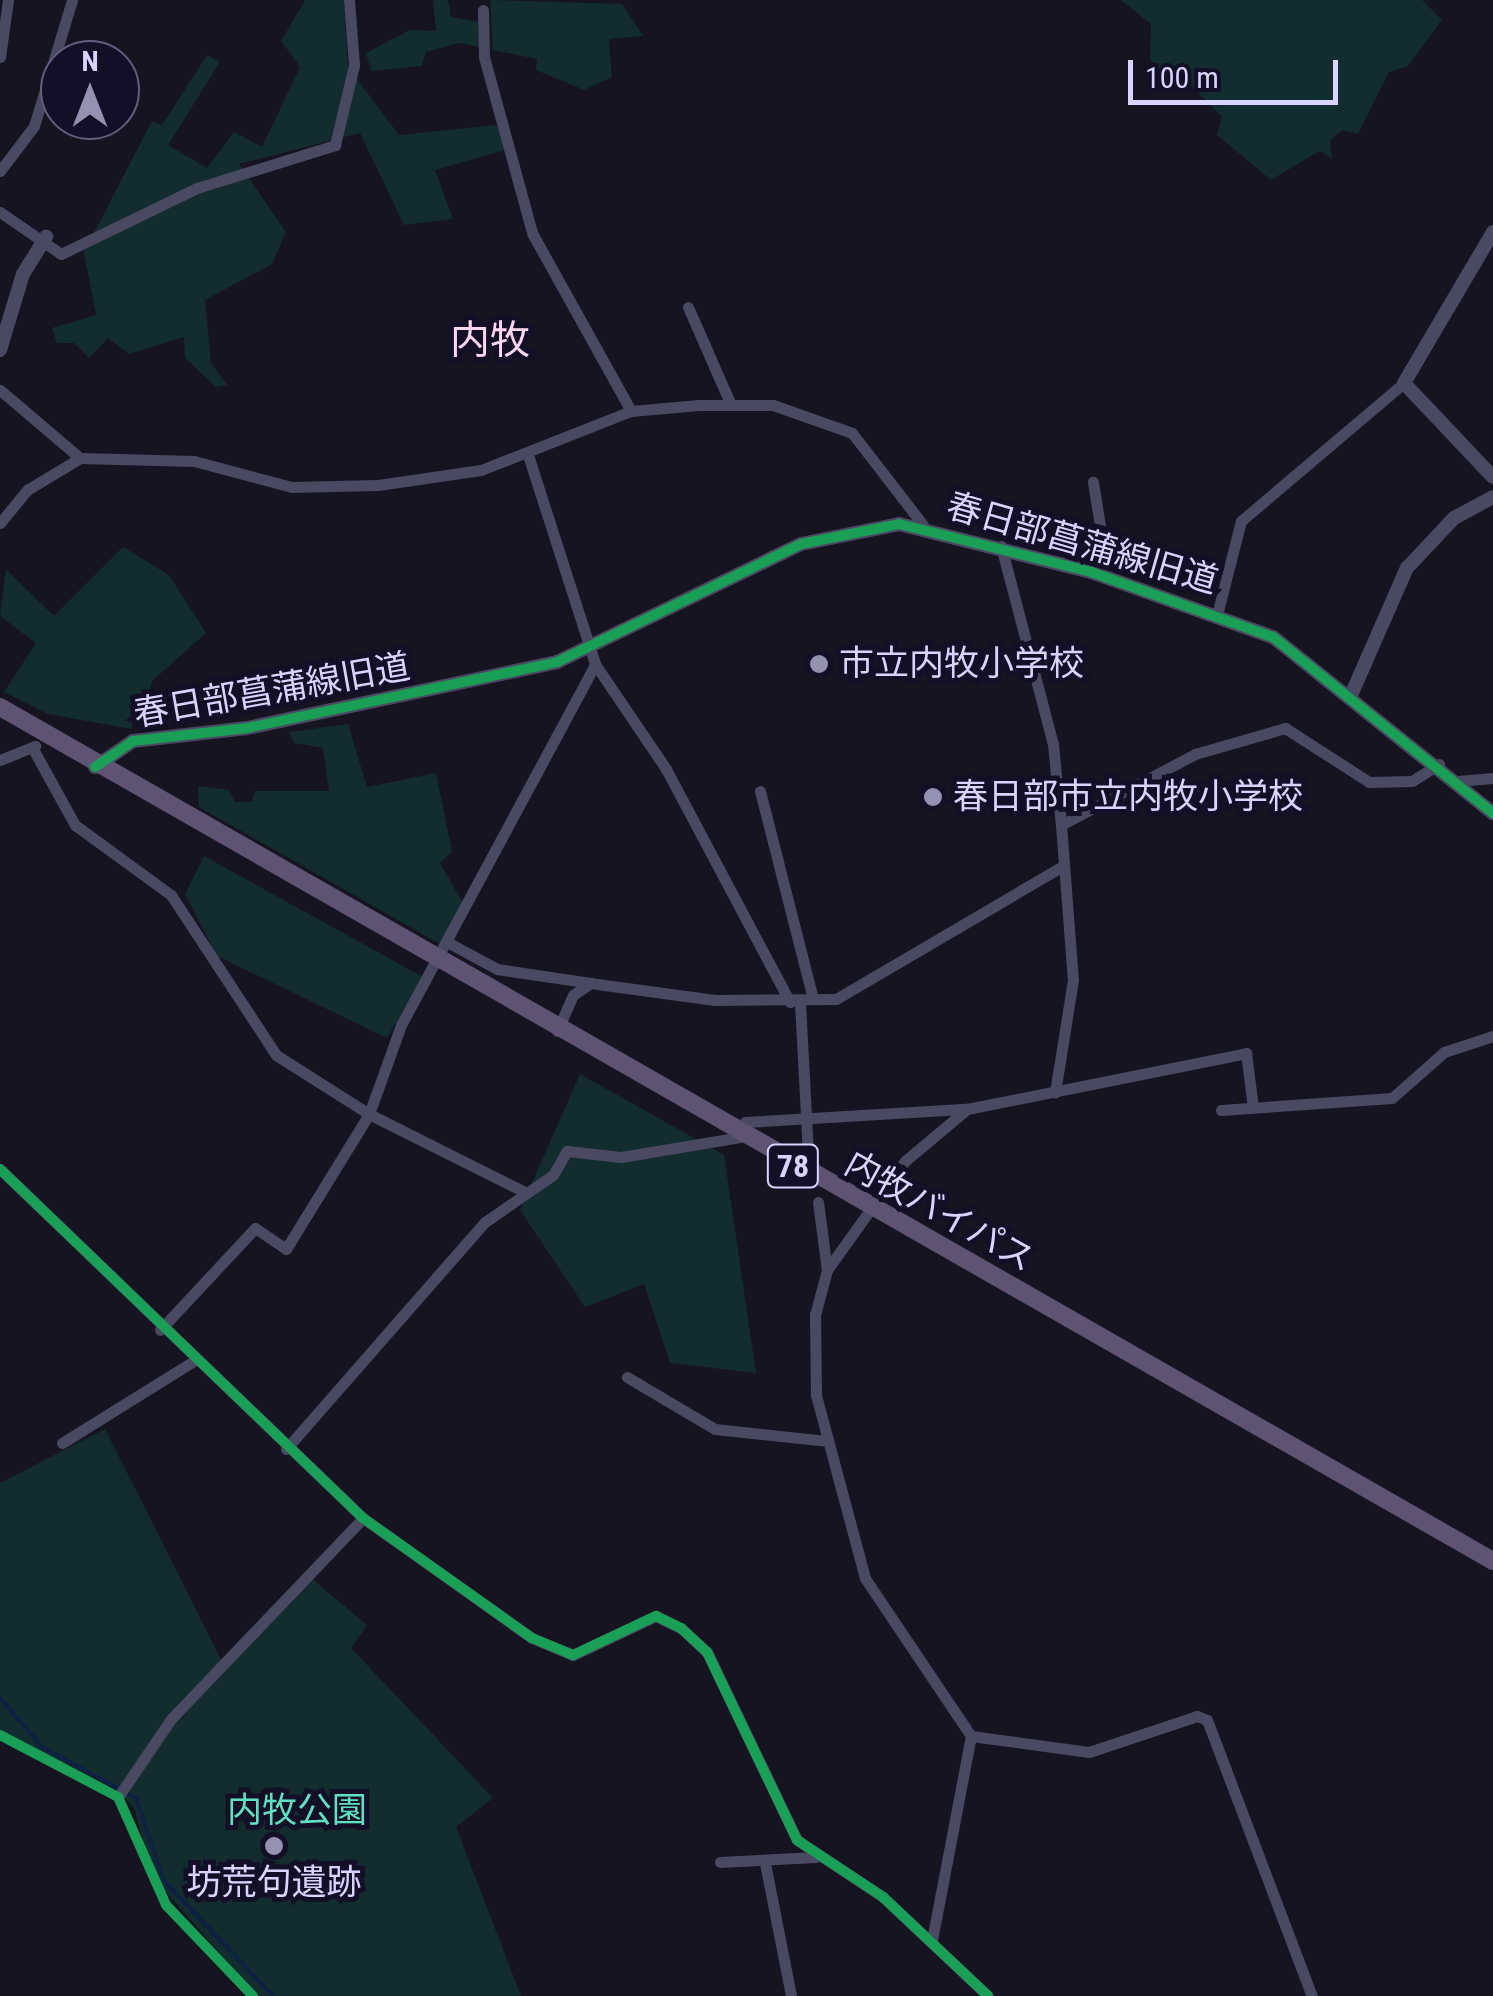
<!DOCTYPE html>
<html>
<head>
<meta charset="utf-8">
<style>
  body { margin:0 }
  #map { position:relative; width:1493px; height:1996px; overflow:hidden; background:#161421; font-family:"Roboto Condensed","Noto Sans JP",sans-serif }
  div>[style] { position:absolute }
  .green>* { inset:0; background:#132c2d }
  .stream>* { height:4px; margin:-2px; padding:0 2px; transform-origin:2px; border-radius:2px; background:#0d2144 }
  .minor>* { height:11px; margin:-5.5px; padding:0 5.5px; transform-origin:5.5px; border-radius:5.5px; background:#4a4962 }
  .tertiary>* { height:14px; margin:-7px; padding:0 7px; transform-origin:7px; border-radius:7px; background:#4a4962 }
  .primary>* { height:18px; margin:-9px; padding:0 9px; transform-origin:9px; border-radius:9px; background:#5e5373 }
  .cycleway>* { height:10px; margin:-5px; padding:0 5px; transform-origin:5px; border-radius:5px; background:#1a9f57 }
  .dots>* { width:28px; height:28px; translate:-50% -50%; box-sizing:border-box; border:5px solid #130f26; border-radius:50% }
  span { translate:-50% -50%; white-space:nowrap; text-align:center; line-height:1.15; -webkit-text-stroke:10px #130f26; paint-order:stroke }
  .shield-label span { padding:2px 8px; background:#130f26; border:2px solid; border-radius:8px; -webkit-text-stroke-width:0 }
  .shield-label { font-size:32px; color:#d9d4ff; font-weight:700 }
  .street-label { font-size:35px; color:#d9d4ff }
  .poi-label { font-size:35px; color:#d9d4ff }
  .left { translate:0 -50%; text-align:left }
  .park-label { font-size:35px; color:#5fe0c0 }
  .quarter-label { font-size:40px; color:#ffd6f0 }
  .north { position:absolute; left:40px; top:40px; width:100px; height:100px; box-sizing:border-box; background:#130f26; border:2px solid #625e7d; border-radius:50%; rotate:0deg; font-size:28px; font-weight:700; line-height:40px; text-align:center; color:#d9d4ff }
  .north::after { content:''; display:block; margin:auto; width:35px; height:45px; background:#9591b1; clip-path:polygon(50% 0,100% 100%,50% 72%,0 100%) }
  .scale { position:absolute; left:1128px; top:60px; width:210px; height:45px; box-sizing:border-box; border:5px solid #d9d4ff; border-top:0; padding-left:12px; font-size:30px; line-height:35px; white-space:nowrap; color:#d9d4ff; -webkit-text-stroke:8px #130f26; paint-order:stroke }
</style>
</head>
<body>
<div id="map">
  <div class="green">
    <div style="clip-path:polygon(305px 0,344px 0,348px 67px,399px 135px,497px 125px,505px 150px,435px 170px,453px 219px,404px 225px,360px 133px,239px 164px,286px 232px,272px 264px,205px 300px,211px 363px,227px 385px,216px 387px,185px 358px,184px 337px,129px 354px,108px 338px,89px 358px,74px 343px,57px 343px,52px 328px,96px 315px,84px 252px,152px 121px,162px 125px,207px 55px,220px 62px,168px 145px,207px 168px,234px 132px,262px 147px,300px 67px,281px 41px)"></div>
    <div style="clip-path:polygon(433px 0,448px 0,451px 17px,479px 22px,479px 47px,459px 43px,426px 52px,422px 66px,371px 71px,366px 53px,410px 30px,436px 31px)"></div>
    <div style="clip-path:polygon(490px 0,622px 4px,643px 36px,609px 39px,612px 77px,584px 90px,536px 70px,537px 59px,493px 50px)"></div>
    <div style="clip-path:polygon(1121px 0,1422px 0,1442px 20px,1408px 66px,1389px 72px,1358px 134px,1342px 130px,1330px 141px,1332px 158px,1319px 151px,1271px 180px,1217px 135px,1222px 117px,1185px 79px,1167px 80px,1150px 59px,1151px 24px)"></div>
    <div style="clip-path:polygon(123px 547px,169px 575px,206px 633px,152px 681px,148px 700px,132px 708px,132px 729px,48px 714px,4px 692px,36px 643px,0 616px,6px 569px,54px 616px)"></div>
    <div style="clip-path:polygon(348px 724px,367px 787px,436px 773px,452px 852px,440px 863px,463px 903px,440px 944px,199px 807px,198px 786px,229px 790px,235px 802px,252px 802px,255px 791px,329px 791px,323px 748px,294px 743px,289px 732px)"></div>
    <div style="clip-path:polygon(204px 856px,423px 977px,387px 1038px,217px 956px,185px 894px)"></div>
    <div style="clip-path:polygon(580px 1074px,724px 1155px,756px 1373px,670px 1363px,644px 1284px,585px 1307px,520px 1210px)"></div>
    <div style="clip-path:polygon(105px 1429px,223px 1663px,311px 1578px,367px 1625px,351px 1648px,493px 1798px,456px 1827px,521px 1996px,257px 1996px,152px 1876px,135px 1810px,117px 1789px,0 1731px,0 1483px)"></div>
  </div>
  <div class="stream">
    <div style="left:0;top:1698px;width:65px;rotate:49.4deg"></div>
    <div style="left:42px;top:1747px;width:107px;rotate:28.5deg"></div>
    <div style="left:136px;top:1798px;width:88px;rotate:71.4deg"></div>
    <div style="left:164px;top:1881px;width:158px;rotate:46.5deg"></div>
  </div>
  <div class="minor">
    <div style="left:483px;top:10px;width:47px;rotate:88.8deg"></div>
    <div style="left:484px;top:57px;width:182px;rotate:74.7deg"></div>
    <div style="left:532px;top:233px;width:204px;rotate:60.9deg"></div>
    <div style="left:0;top:57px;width:58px;rotate:-82deg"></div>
    <div style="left:0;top:171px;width:56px;rotate:-52.9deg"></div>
    <div style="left:34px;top:126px;width:132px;rotate:-73.2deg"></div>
    <div style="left:0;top:212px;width:74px;rotate:34.5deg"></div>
    <div style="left:61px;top:254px;width:151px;rotate:-25.9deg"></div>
    <div style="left:197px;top:188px;width:145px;rotate:-17.3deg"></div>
    <div style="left:335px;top:145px;width:82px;rotate:-76.6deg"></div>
    <div style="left:354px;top:65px;width:65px;rotate:-94.4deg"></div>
    <div style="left:688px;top:307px;width:107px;rotate:66.3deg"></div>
    <div style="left:0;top:390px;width:105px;rotate:40.4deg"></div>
    <div style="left:528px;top:455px;width:219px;rotate:72.2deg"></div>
    <div style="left:595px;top:664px;width:127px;rotate:55.9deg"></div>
    <div style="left:666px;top:769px;width:264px;rotate:62deg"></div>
    <div style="left:0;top:523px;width:43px;rotate:-50.7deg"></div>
    <div style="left:27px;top:490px;width:62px;rotate:-31.1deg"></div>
    <div style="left:80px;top:458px;width:114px;rotate:1.5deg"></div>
    <div style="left:194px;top:461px;width:101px;rotate:14.9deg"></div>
    <div style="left:292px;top:487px;width:86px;rotate:-1.3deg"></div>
    <div style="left:378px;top:485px;width:104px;rotate:-8.3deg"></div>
    <div style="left:481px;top:470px;width:161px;rotate:-21.5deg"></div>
    <div style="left:631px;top:411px;width:68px;rotate:-5deg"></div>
    <div style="left:699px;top:405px;width:74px"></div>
    <div style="left:773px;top:405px;width:84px;rotate:19.5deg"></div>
    <div style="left:852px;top:433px;width:116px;rotate:52.3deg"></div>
    <div style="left:1001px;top:546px;width:205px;rotate:75.3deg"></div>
    <div style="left:1053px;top:744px;width:81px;rotate:84.4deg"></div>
    <div style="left:1061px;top:825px;width:155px;rotate:85.6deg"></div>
    <div style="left:1073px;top:980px;width:114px;rotate:99.1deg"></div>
    <div style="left:1091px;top:572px;width:41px;rotate:-76deg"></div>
    <div style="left:1101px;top:532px;width:51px;rotate:-99.1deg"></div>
    <div style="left:1218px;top:611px;width:93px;rotate:-75.7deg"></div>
    <div style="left:1241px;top:521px;width:214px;rotate:-40.3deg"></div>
    <div style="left:33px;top:749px;width:87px;rotate:61.1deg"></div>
    <div style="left:75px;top:825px;width:119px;rotate:36.1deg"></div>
    <div style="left:171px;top:895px;width:191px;rotate:56.7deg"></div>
    <div style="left:276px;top:1055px;width:110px;rotate:32.4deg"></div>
    <div style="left:369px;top:1114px;width:172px;rotate:26.6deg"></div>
    <div style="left:0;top:760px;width:38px;rotate:-22deg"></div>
    <div style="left:1458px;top:781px;width:35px;rotate:-5deg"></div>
    <div style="left:760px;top:791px;width:211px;rotate:75.7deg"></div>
    <div style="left:1061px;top:825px;width:152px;rotate:-27.9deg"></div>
    <div style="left:1195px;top:754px;width:94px;rotate:-16.1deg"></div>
    <div style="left:1285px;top:728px;width:100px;rotate:32.7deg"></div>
    <div style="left:1369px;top:782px;width:43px;rotate:-1.3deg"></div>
    <div style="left:1412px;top:781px;width:32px;rotate:-32deg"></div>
    <div style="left:449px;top:943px;width:55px;rotate:28.4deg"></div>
    <div style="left:497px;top:969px;width:101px;rotate:8.5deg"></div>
    <div style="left:597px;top:984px;width:119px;rotate:7.7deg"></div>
    <div style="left:715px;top:1000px;width:121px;rotate:-0.5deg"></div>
    <div style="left:836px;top:999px;width:264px;rotate:-30.4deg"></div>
    <div style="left:800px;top:1002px;width:154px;rotate:87deg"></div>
    <div style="left:557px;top:1031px;width:39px;rotate:-66deg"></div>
    <div style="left:573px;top:995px;width:22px;rotate:-34deg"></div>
    <div style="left:1221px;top:1110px;width:171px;rotate:-4deg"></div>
    <div style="left:1392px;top:1098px;width:69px;rotate:-41.5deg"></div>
    <div style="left:1444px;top:1052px;width:52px;rotate:-18.1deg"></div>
    <div style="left:745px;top:1122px;width:222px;rotate:-3.4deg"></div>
    <div style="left:0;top:1169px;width:504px;rotate:43.87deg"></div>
    <div style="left:363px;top:1518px;width:207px;rotate:35.4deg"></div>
    <div style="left:532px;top:1638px;width:44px;rotate:22.5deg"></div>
    <div style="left:573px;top:1655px;width:92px;rotate:-25.2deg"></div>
    <div style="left:656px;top:1616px;width:28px;rotate:26deg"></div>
    <div style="left:681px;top:1628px;width:35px;rotate:43deg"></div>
    <div style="left:707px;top:1652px;width:208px;rotate:64.4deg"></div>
    <div style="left:797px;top:1840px;width:103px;rotate:33.5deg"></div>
    <div style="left:883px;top:1897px;width:144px;rotate:43.3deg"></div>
    <div style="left:818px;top:1202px;width:69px;rotate:82.5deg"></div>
    <div style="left:160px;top:1330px;width:139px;rotate:-47deg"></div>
    <div style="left:255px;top:1228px;width:37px;rotate:34deg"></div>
    <div style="left:286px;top:1249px;width:158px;rotate:-58.4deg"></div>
    <div style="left:369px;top:1114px;width:95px;rotate:-70.2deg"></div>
    <div style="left:401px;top:1025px;width:410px;rotate:-61.7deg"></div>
    <div style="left:627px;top:1377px;width:102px;rotate:30.6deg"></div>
    <div style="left:715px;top:1429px;width:114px;rotate:6.1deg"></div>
    <div style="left:62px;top:1443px;width:153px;rotate:-31.9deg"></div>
    <div style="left:286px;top:1449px;width:302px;rotate:-48.8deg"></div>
    <div style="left:485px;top:1222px;width:83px;rotate:-34.7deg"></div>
    <div style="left:553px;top:1175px;width:28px;rotate:-60deg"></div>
    <div style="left:567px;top:1151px;width:54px;rotate:6.3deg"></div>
    <div style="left:621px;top:1157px;width:122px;rotate:-9.5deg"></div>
    <div style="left:971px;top:1736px;width:119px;rotate:7.7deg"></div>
    <div style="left:1089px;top:1752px;width:114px;rotate:-18.4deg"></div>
    <div style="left:1197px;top:1716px;width:11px;rotate:22deg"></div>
    <div style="left:1207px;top:1720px;width:295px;rotate:69.2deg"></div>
    <div style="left:118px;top:1797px;width:94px;rotate:-55.8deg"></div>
    <div style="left:171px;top:1719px;width:278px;rotate:-46.3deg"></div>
    <div style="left:720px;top:1862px;width:96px;rotate:-3deg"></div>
    <div style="left:765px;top:1863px;width:136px;rotate:78.9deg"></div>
    <div style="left:932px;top:1940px;width:208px;rotate:-79.2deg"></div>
    <div style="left:971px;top:1736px;width:190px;rotate:-123.9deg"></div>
    <div style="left:865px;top:1578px;width:189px;rotate:-105deg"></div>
    <div style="left:816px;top:1395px;width:80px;rotate:-90.7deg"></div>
    <div style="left:815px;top:1315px;width:47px;rotate:-75.1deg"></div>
    <div style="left:827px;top:1270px;width:134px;rotate:-54.4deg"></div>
    <div style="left:905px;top:1161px;width:81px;rotate:-40deg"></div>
    <div style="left:967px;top:1109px;width:285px;rotate:-11.3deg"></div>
    <div style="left:1246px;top:1053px;width:55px;rotate:82.7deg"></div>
  </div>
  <div class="tertiary">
    <div style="left:1493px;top:232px;width:175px;rotate:120.5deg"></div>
    <div style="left:1404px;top:383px;width:129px;rotate:46.6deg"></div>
    <div style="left:0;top:350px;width:79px;rotate:-73.2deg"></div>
    <div style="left:23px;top:274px;width:44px;rotate:-58.1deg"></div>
    <div style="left:1352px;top:693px;width:137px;rotate:-66.3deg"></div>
    <div style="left:1407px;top:568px;width:69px;rotate:-46.8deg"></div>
    <div style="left:1454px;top:518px;width:44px;rotate:-28.3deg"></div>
    <div style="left:95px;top:767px;width:46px;rotate:-34.4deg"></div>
    <div style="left:133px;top:741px;width:115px;rotate:-6.5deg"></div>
    <div style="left:247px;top:728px;width:317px;rotate:-12deg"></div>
    <div style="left:557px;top:662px;width:271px;rotate:-25.8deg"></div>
    <div style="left:801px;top:544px;width:100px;rotate:-11.5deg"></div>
    <div style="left:899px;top:524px;width:198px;rotate:14deg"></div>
    <div style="left:1091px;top:572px;width:193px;rotate:19.7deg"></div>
    <div style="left:1273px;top:637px;width:282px;rotate:38.7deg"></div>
  </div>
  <div class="primary">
    <div style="left:0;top:707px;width:1720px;rotate:29.77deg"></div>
  </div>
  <div class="cycleway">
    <div style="left:95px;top:767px;width:46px;rotate:-34.4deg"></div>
    <div style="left:133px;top:741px;width:115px;rotate:-6.5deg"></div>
    <div style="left:247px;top:728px;width:317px;rotate:-12deg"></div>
    <div style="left:557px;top:662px;width:271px;rotate:-25.8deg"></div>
    <div style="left:801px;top:544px;width:100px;rotate:-11.5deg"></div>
    <div style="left:899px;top:524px;width:198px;rotate:14deg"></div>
    <div style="left:1091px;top:572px;width:193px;rotate:19.7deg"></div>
    <div style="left:1273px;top:637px;width:282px;rotate:38.7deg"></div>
    <div style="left:0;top:1169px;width:504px;rotate:43.87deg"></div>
    <div style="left:363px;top:1518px;width:207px;rotate:35.4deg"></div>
    <div style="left:532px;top:1638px;width:44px;rotate:22.5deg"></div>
    <div style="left:573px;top:1655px;width:92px;rotate:-25.2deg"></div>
    <div style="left:656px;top:1616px;width:28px;rotate:26deg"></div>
    <div style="left:681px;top:1628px;width:35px;rotate:43deg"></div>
    <div style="left:707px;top:1652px;width:208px;rotate:64.4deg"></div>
    <div style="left:797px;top:1840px;width:103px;rotate:33.5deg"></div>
    <div style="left:883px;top:1897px;width:144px;rotate:43.3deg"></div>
    <div style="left:0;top:1735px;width:133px;rotate:27.7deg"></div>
    <div style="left:118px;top:1797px;width:118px;rotate:66deg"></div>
    <div style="left:166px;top:1905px;width:126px;rotate:46.3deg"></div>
  </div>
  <div class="dots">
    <div style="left:819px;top:664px;background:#9591b1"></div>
    <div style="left:933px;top:797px;background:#9591b1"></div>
    <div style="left:274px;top:1846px;background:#9591b1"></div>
  </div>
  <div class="shield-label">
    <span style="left:793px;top:1166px">78</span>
  </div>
  <div class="street-label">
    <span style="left:1082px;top:544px;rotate:16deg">春日部菖蒲線旧道</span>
    <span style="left:272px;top:691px;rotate:-10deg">春日部菖蒲線旧道</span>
    <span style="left:939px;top:1212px;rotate:29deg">内牧バイパス</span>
  </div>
  <div class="poi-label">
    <span class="left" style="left:839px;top:664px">市立内牧小学校</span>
    <span class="left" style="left:953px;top:797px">春日部市立内牧小学校</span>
    <span style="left:274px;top:1883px">坊荒句遺跡</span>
  </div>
  <div class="park-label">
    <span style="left:297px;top:1811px">内牧公園</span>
  </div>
  <div class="quarter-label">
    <span style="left:490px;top:341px">内牧</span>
  </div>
  <div class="north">N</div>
  <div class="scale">100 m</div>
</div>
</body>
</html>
